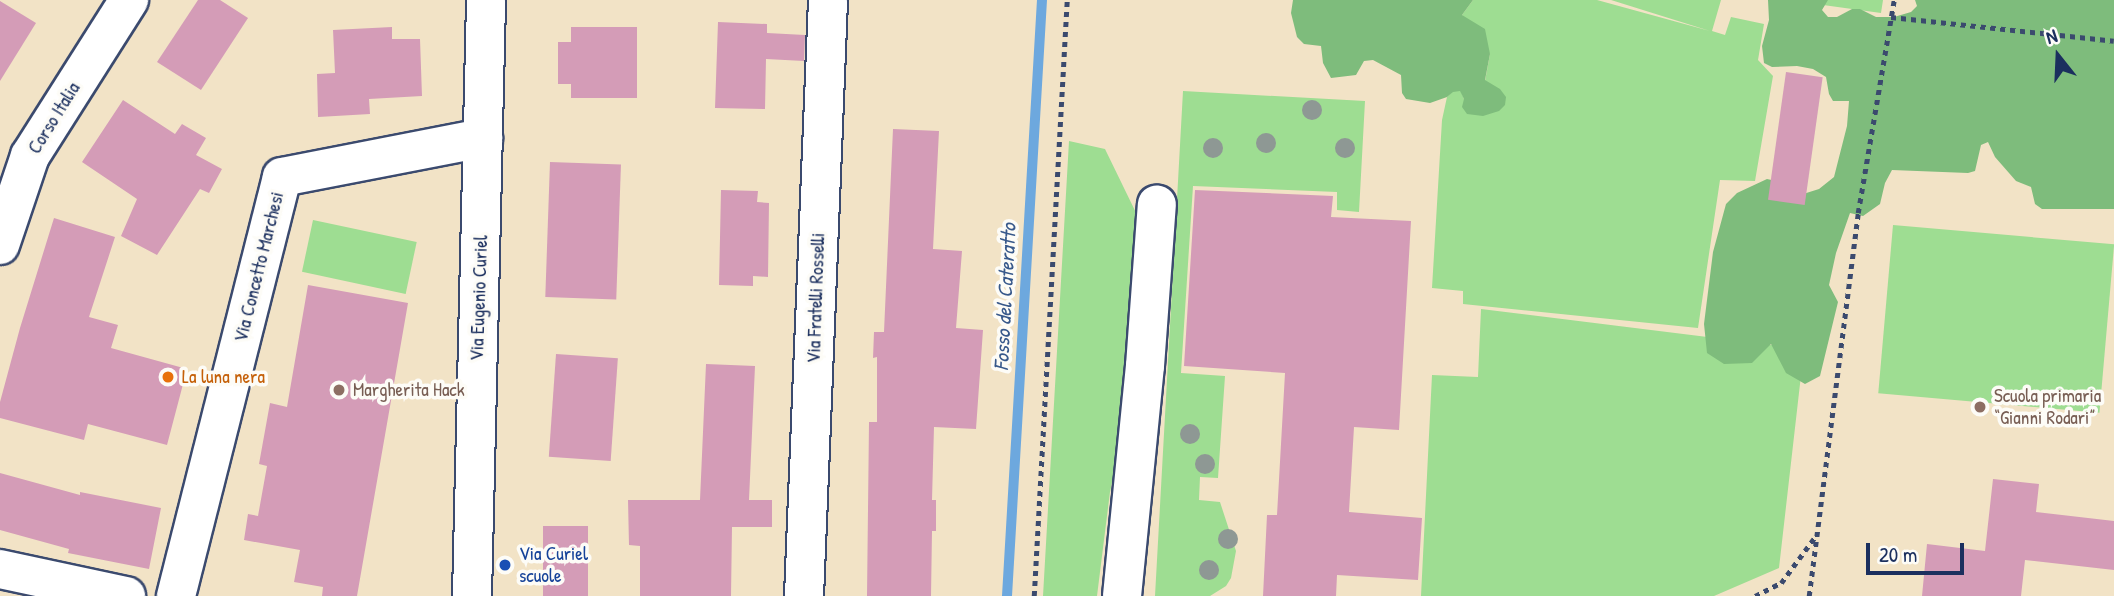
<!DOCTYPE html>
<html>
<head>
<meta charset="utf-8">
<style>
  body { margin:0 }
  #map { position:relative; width:2114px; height:596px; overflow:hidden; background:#f2e3c6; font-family:"Patrick Hand",sans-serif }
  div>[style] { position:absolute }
  .green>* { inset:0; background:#9edd92; transform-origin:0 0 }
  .forest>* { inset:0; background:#7ebc7c }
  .stream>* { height:10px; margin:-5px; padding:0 5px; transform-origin:5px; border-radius:5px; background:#6da8de }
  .building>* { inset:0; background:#d49cb7; transform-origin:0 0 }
  .path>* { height:4.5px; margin-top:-2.25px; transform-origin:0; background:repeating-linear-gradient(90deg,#3b4a6e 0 5px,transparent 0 10px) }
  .roads { filter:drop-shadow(2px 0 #3b4a6e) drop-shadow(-2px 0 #3b4a6e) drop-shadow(0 2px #3b4a6e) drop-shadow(0 -2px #3b4a6e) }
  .minor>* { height:38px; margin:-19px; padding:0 19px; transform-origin:19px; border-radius:19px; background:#fff }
  .trees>* { width:20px; height:20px; margin:-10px; border-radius:50%; background:#8e9894 }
  .dots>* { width:19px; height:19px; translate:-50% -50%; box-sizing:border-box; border:4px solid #fdfcf7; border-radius:50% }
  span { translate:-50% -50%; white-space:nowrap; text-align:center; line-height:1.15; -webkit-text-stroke:7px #fdfcf7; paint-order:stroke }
  .street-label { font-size:19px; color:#1b2f5e }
  .food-label { font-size:19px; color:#c56008 }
  .left { translate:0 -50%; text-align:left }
  .education-label { font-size:19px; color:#785e54 }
  .transit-label { font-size:19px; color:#164399 }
  .water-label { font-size:21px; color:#38598b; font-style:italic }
  .north { position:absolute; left:2023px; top:21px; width:70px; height:70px; -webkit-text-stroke:5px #fdfcf7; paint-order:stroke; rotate:342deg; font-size:19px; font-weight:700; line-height:28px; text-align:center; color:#1b2f5e }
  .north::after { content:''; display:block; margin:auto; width:24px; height:32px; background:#1b2f5e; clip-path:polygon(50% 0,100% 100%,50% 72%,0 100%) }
  .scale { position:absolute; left:1866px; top:543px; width:98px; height:32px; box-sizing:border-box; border:4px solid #1b2f5e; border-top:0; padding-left:9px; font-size:21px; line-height:24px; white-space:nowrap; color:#1b2f5e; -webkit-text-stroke:5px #fdfcf7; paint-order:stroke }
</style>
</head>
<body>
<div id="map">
  <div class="green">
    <div style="clip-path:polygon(1473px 0,1597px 0,1710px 31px,1611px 0,1721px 0,1712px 31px,1725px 35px,1731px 17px,1764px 24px,1758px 60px,1773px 76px,1755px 181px,1720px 180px,1698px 328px,1463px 304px,1463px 291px,1432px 288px,1442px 120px,1447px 97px,1453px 91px,1461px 91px,1464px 99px,1491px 86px,1485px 81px,1490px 54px,1462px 15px)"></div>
    <div style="clip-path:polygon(1787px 0,1883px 0,1881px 13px)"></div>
    <div style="clip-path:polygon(1183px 91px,1365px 101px,1359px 212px,1337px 210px,1337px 192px,1193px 186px,1181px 373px,1225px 376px,1218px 478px,1200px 477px,1199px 500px,1220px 502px,1236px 551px,1231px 578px,1226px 586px,1210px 596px,1155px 596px)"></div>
    <div style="clip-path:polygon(1069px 141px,1105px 149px,1141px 223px,1139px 356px,1110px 492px,1097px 596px,1043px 596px)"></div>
    <div style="left:313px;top:220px;width:106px;height:53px;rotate:12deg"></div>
    <div style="left:1893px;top:225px;width:222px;height:169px;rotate:5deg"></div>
    <div style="clip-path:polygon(1481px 309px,1804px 349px,1779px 568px,1714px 596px,1421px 596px,1432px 375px,1478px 377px)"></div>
  </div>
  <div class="forest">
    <div style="clip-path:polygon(1293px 0,1473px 0,1462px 15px,1485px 29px,1490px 54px,1485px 80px,1500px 89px,1506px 97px,1505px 105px,1499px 111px,1483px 116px,1467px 114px,1462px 107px,1464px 99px,1460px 91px,1453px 92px,1447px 97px,1430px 103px,1406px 99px,1402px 93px,1401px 75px,1373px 60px,1364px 61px,1356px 75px,1331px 78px,1323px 63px,1321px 46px,1304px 44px,1297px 37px,1291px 13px)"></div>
    <div style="clip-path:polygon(1768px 0,1828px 0,1822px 10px,1828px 17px,1837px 17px,1852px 9px,1860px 9px,1876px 17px,1894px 17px,1911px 12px,1917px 6px,1915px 0,2114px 0,2114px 209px,2042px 209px,2035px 204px,2031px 187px,2016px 181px,1995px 157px,1988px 142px,1981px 145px,1975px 171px,1968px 173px,1892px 170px,1885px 183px,1880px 204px,1863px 216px,1850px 213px,1836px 253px,1829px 285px,1838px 302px,1820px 376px,1805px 384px,1786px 373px,1771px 344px,1752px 363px,1724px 364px,1707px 353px,1704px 324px,1713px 252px,1726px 204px,1737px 193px,1767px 179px,1776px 181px,1800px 195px,1819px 189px,1834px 177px,1847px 126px,1849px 101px,1833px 101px,1829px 94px,1826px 77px,1813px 69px,1797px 66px,1772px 67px,1764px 63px,1762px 46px,1769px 20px)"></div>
  </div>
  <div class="stream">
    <div style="left:1007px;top:596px;width:597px;rotate:-86.64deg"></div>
  </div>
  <div class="building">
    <div style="clip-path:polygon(198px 0,220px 0,248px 18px,201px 90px,157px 62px)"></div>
    <div style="clip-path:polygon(0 1px,36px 23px,0 81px)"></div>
    <div style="clip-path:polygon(718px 22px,767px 24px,767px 33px,805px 35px,804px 61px,766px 59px,765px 109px,715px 108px)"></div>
    <div style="clip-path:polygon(392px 27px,392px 39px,420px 39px,422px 96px,369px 99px,370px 114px,318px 117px,317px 74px,335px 73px,333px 30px)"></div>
    <div style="clip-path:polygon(571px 27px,637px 27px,637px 98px,571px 98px,571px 84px,558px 84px,558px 42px,571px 42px)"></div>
    <div style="left:1786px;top:72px;width:37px;height:129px;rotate:8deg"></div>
    <div style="clip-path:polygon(123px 100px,175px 134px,182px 124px,206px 138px,196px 155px,222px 169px,209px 193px,200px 189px,157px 255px,121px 236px,137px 199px,82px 162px)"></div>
    <div style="clip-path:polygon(893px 129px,939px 131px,933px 249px,962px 251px,956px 328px,983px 330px,976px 429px,934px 427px,932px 500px,936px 500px,936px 531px,932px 531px,931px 596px,867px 596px,869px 422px,877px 422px,877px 357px,873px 358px,874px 332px,884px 332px)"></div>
    <div style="left:550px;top:162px;width:71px;height:135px;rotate:2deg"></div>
    <div style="clip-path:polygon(721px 190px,758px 191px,757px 202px,769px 203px,768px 277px,753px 276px,753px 286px,719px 285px)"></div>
    <div style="clip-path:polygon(1195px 190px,1333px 196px,1331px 217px,1411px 221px,1399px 430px,1354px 427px,1349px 512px,1422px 518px,1418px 580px,1337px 575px,1336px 596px,1263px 596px,1267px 515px,1277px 515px,1285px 373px,1184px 366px)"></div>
    <div style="clip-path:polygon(54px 218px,115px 237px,89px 317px,118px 325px,111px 348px,187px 369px,167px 445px,88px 424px,84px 440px,0 418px,0 402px,20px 328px)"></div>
    <div style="clip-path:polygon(308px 285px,408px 303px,357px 596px,322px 596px,323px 587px,294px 582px,300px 550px,244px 540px,248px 514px,258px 516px,267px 466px,259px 464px,270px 403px,287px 407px)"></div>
    <div style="left:556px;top:354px;width:62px;height:103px;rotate:4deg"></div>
    <div style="clip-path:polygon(706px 364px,755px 366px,749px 500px,772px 500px,772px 527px,732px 527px,731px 596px,640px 596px,640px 546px,629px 545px,628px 500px,700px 500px)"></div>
    <div style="clip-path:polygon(0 473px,80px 495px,80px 492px,161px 508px,149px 569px,68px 553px,69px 549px,0 530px)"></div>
    <div style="clip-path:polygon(1993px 479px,2039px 484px,2036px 512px,2114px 521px,2114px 570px,2025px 560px,2021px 596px,1922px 596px,1927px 544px,1985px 551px)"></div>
    <div style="left:543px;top:526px;width:45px;height:70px"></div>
  </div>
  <div class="path">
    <div style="left:1891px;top:17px;width:224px;rotate:6.1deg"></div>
    <div style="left:1034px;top:596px;width:597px;rotate:-86.83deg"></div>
    <div style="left:1755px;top:596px;width:29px;rotate:-27deg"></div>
    <div style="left:1781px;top:583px;width:57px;rotate:-53.5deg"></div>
    <div style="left:1809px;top:596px;width:386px;rotate:-82.7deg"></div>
    <div style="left:1858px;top:213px;width:216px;rotate:-80.4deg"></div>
  </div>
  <div class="roads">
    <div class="minor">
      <div style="left:0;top:245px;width:94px;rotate:-71.4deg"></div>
      <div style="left:30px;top:156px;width:185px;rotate:-57.6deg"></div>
      <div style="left:0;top:569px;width:129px;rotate:12.1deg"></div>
      <div style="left:176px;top:596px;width:432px;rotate:-75.8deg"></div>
      <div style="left:282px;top:177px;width:205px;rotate:-11deg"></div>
      <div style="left:472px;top:596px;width:596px;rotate:-88.65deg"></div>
      <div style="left:804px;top:596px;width:596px;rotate:-87.69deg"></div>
      <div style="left:1122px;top:596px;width:231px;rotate:-84.3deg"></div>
      <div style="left:1145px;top:366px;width:162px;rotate:-85.8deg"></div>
    </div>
  </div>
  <div class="trees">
    <div style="left:1312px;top:110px"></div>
    <div style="left:1266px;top:143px"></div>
    <div style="left:1213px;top:148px"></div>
    <div style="left:1345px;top:148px"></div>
    <div style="left:1190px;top:434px"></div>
    <div style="left:1205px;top:464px"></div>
    <div style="left:1228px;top:539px"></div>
    <div style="left:1209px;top:570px"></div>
  </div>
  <div class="dots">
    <div style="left:168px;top:377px;background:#e8710a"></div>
    <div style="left:339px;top:390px;background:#8d6e63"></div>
    <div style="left:1980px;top:407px;background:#8d6e63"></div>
    <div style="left:505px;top:565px;background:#1a4fb4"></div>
  </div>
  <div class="street-label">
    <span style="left:54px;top:118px;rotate:-58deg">Corso Italia</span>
    <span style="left:259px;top:267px;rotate:-76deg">Via Concetto Marchesi</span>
    <span style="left:479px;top:298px;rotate:-88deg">Via Eugenio Curiel</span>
    <span style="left:816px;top:298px;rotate:-88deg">Via Fratelli Rosselli</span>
  </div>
  <div class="food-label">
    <span class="left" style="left:182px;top:377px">La luna nera</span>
  </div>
  <div class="education-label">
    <span class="left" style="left:353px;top:390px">Margherita Hack</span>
    <span class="left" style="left:1994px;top:407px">Scuola primaria<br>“Gianni Rodari”</span>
  </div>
  <div class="transit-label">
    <span class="left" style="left:519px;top:565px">Via Curiel<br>scuole</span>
  </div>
  <div class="water-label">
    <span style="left:1005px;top:297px;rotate:-87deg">Fosso del Cateratto</span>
  </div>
  <div class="north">N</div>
  <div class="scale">20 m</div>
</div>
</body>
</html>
